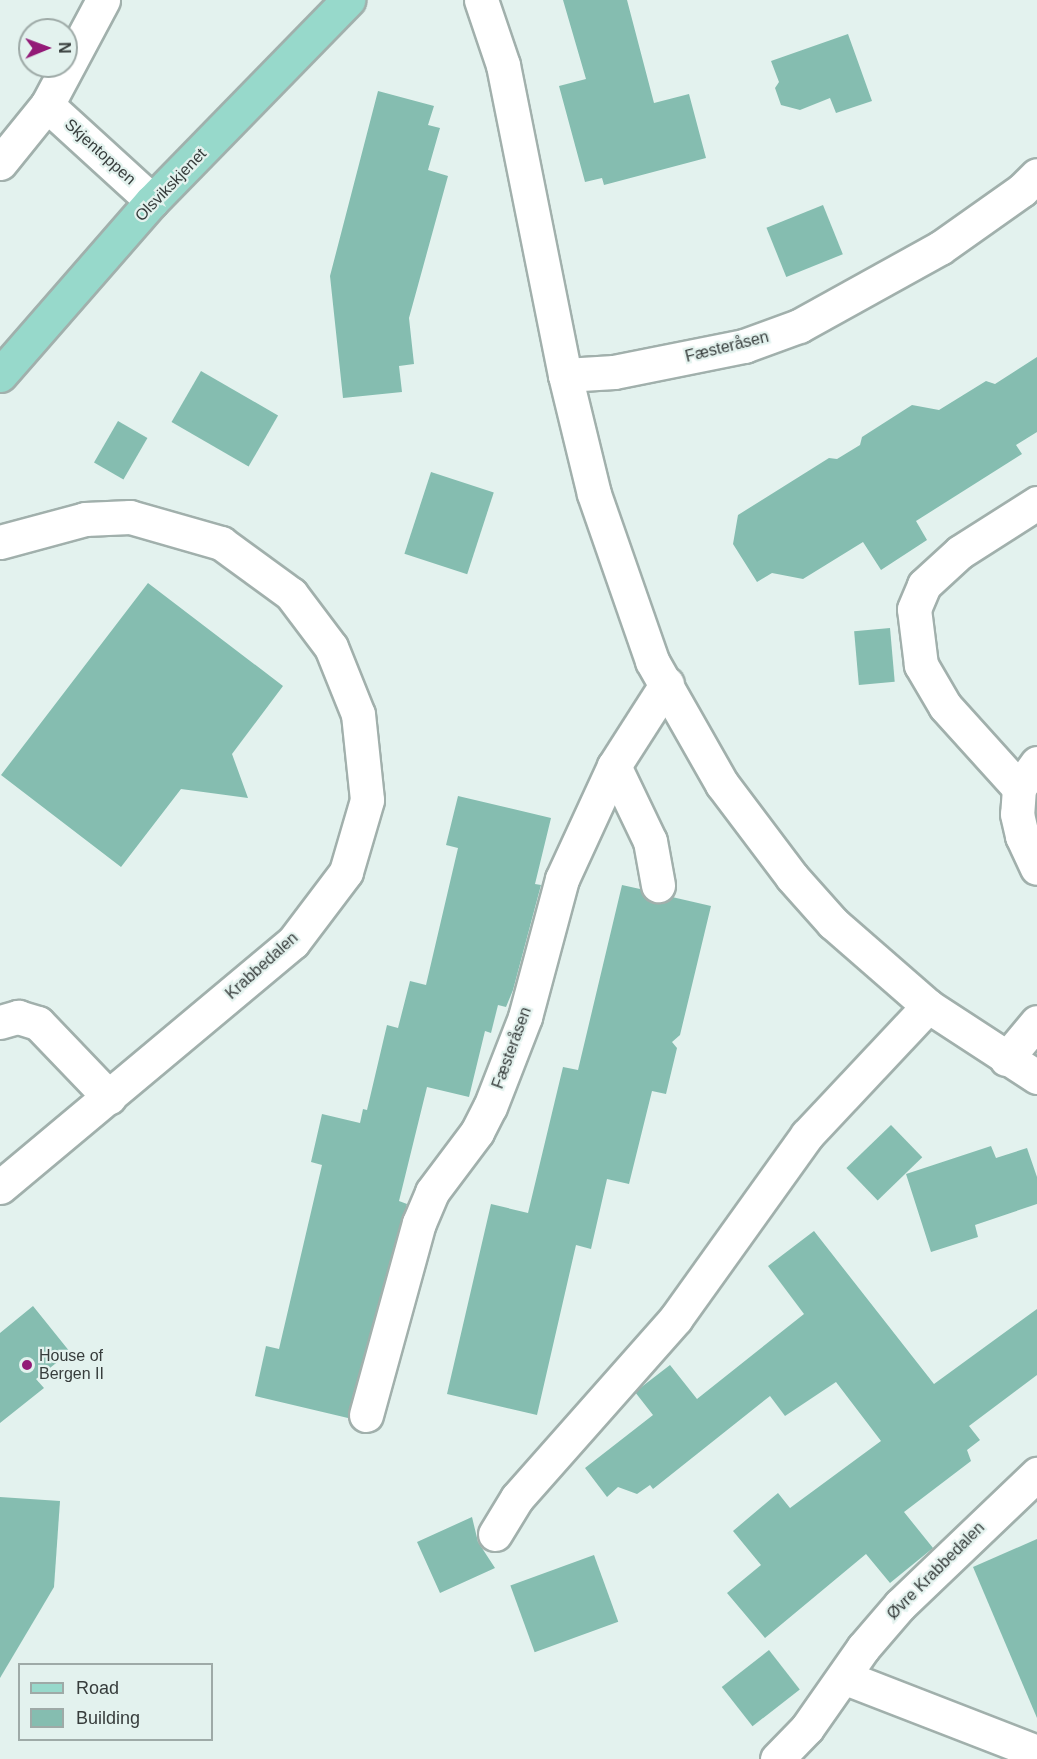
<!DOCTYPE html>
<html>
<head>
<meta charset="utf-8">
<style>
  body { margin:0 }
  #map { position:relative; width:1037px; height:1759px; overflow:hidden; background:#e3f2ee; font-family:Arial,sans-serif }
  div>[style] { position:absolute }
  .building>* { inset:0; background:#85bdb0; transform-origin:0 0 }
  .roads { filter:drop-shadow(2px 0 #a1b0ac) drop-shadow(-2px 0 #a1b0ac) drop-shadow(0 2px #a1b0ac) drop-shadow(0 -2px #a1b0ac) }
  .minor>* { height:33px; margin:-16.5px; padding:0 16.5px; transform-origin:16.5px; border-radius:16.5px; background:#fff }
  .major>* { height:33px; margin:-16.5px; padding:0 16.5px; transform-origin:16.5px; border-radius:16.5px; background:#97d9cb }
  .dots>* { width:16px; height:16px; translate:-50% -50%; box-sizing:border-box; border:3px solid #e3f2ee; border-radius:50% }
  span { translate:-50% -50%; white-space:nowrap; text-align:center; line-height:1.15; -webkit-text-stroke:4.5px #e3f2ee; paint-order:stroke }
  .street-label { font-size:16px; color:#373d3c }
  .poi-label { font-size:16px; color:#373d3c }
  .left { translate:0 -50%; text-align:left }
  .legend { position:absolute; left:18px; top:1663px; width:195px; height:78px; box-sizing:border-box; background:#e3f2ee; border:2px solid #9eaaa7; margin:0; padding:8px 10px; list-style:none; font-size:18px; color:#373d3c }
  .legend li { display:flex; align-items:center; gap:12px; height:30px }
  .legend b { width:30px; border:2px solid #9eaaa7 }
  .north { position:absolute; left:18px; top:18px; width:60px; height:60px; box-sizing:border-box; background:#e3f2ee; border:2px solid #9eaaa7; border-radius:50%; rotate:89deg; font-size:16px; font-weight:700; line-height:24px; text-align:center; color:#373d3c }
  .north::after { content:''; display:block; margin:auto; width:21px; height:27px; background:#931a77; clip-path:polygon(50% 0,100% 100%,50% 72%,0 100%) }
</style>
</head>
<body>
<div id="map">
  <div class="building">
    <div style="clip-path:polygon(563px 0,627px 0,654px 103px,689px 94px,706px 158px,604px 185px,602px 178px,585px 182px,559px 86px,586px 79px)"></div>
    <div style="clip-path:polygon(848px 34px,872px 101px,836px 113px,830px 98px,800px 110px,781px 105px,775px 88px,779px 82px,771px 61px)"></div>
    <div style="clip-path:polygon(378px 91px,434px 106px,428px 125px,440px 128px,428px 170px,448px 176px,409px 318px,414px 364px,399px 366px,402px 392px,343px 398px,330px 276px)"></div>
    <div style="left:823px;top:205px;width:53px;height:61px;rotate:68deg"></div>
    <div style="clip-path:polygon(1037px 357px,1037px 432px,1016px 445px,1022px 454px,916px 521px,927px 540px,881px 570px,863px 542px,803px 579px,772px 573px,757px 582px,733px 544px,738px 515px,829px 458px,837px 459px,860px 445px,862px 437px,912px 405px,939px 410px,986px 381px,995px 384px)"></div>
    <div style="left:201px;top:371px;width:89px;height:59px;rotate:30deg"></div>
    <div style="left:118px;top:421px;width:34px;height:48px;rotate:30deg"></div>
    <div style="left:431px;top:472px;width:66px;height:86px;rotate:18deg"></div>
    <div style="clip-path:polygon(148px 583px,283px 686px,232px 754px,248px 798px,181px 789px,121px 867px,1px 775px)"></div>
    <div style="left:890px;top:628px;width:54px;height:36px;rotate:85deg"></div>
    <div style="clip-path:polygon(458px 796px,551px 818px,535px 884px,541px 885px,513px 990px,506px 1007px,498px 1005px,491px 1033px,485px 1031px,469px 1097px,427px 1087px,399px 1201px,407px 1204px,348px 1418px,255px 1396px,266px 1346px,279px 1349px,322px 1165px,311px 1162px,322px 1114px,360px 1123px,363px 1109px,367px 1110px,387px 1025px,398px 1028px,410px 981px,426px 985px,458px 848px,446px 845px)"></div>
    <div style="clip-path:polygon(622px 885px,640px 889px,652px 903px,662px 903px,672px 897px,711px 906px,680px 1035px,672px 1042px,677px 1048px,666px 1094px,652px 1091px,629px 1184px,607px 1179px,591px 1249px,576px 1245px,537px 1415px,447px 1394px,491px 1204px,528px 1213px,563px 1067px,578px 1070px)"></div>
    <div style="left:891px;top:1125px;width:45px;height:62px;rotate:46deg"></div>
    <div style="clip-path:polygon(991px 1146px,996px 1158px,1027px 1148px,1037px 1177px,1037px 1204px,975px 1225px,978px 1237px,931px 1252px,906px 1174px)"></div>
    <div style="clip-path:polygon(814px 1231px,934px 1384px,1037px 1309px,1037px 1375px,969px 1426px,980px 1440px,967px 1450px,971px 1461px,904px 1512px,933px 1548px,890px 1583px,866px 1554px,765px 1638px,727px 1593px,761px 1565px,733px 1531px,778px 1493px,790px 1508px,881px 1441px,836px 1382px,785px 1416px,770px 1396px,653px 1489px,650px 1485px,637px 1494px,618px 1487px,607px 1497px,585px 1468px,653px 1415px,635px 1392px,670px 1365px,697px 1399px,804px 1314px,768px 1266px)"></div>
    <div style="clip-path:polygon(33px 1306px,70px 1352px,36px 1379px,44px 1388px,0 1423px,0 1333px)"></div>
    <div style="clip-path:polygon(0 1497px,60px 1501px,54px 1587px,0 1678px)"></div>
    <div style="clip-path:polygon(472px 1517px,478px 1542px,495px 1568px,440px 1593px,417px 1542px)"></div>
    <div style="clip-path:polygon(1037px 1539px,1037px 1718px,973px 1567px)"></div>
    <div style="left:594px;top:1555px;width:71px;height:89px;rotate:70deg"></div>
    <div style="left:769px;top:1650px;width:50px;height:60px;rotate:52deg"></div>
  </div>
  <div class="roads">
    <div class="minor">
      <div style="left:481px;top:0;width:69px;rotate:71.3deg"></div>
      <div style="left:503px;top:65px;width:316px;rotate:78.7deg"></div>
      <div style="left:565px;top:375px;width:122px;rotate:76.3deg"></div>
      <div style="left:594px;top:494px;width:177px;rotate:70.8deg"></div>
      <div style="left:652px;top:661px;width:142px;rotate:60.4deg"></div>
      <div style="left:722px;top:784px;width:116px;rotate:53deg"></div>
      <div style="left:792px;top:877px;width:62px;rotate:48.3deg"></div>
      <div style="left:833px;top:923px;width:126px;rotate:41.1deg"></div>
      <div style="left:928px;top:1006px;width:130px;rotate:33.1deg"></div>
      <div style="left:47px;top:105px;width:119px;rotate:-61.9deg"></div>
      <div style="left:0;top:163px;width:75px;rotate:-51deg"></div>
      <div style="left:47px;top:105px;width:142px;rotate:42.4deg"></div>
      <div style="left:565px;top:375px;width:49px;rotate:-3.5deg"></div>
      <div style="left:614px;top:372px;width:133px;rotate:-11.3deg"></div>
      <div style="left:744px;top:346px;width:59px;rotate:-20deg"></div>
      <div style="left:799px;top:326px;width:161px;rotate:-29deg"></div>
      <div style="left:940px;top:248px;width:100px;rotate:-35.3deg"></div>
      <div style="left:1022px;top:190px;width:21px;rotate:-45deg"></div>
      <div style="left:0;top:542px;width:88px;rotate:-15.1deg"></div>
      <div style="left:85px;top:519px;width:45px;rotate:-2.5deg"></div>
      <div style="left:130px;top:517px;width:95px;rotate:15.9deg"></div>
      <div style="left:221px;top:543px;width:87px;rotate:36.1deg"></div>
      <div style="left:291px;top:594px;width:66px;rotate:53deg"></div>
      <div style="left:331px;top:647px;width:72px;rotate:68.1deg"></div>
      <div style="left:358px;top:714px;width:86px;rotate:84deg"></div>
      <div style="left:367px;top:800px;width:75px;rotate:106.3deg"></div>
      <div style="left:346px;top:872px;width:88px;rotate:127.1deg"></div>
      <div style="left:293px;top:942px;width:382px;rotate:140.1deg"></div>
      <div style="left:1037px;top:763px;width:31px;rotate:126deg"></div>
      <div style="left:1019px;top:788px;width:26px;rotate:94deg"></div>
      <div style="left:1017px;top:814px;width:23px;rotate:77deg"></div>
      <div style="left:1022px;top:836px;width:35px;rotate:65deg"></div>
      <div style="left:614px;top:766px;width:83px;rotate:64.4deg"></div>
      <div style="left:650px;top:841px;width:45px;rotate:79.7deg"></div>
      <div style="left:1019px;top:788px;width:110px;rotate:-132.1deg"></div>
      <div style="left:945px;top:706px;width:48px;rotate:-120.3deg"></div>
      <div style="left:921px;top:665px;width:56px;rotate:-97.1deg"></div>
      <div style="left:914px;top:609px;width:26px;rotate:-67deg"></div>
      <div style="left:924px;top:585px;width:49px;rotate:-42.5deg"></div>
      <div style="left:960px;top:552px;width:91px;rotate:-32.5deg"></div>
      <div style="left:0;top:1022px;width:19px;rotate:-16deg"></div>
      <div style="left:18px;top:1017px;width:21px;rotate:17deg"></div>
      <div style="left:38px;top:1023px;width:103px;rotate:46.2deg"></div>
      <div style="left:1006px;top:1059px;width:48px;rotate:-50deg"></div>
      <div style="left:366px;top:1415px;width:199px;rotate:-74.6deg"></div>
      <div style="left:419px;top:1223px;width:34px;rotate:-67deg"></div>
      <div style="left:432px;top:1192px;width:75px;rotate:-53.1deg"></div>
      <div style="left:477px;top:1132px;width:28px;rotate:-63deg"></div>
      <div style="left:490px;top:1107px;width:97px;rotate:-68.7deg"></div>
      <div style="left:525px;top:1017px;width:143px;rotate:-75deg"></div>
      <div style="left:562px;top:879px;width:124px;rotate:-65.3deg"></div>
      <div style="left:614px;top:766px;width:98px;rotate:-57.4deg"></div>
      <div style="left:495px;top:1534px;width:42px;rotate:-58.6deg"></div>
      <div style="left:517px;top:1498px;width:240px;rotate:-48.5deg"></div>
      <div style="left:676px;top:1318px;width:225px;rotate:-54.4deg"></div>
      <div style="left:807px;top:1135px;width:177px;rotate:-46.8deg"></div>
      <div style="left:846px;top:1678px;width:205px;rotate:21.2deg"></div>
      <div style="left:777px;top:1759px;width:43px;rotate:-45.9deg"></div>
      <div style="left:807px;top:1728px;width:98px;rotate:-55deg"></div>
      <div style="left:863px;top:1648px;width:57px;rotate:-49.3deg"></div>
      <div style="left:900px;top:1605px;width:190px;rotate:-43.7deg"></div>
    </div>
    <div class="major">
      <div style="left:0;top:375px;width:231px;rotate:-48.9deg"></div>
      <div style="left:152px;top:201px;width:281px;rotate:-45.7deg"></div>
    </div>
  </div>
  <div class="dots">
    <div style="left:27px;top:1365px;background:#931a77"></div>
  </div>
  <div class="street-label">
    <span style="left:100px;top:152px;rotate:42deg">Skjentoppen</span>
    <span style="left:171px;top:185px;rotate:-46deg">Olsvikskjenet</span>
    <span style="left:727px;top:347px;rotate:-14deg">Fæsteråsen</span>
    <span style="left:262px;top:966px;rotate:-42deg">Krabbedalen</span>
    <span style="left:512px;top:1048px;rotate:-70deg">Fæsteråsen</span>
    <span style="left:936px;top:1571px;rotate:-45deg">Øvre Krabbedalen</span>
  </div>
  <div class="poi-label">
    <span class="left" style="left:39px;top:1365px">House of<br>Bergen II</span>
  </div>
  <ul class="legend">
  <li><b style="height:8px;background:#97d9cb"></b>Road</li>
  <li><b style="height:16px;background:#85bdb0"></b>Building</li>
  </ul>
  <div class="north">N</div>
</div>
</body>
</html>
